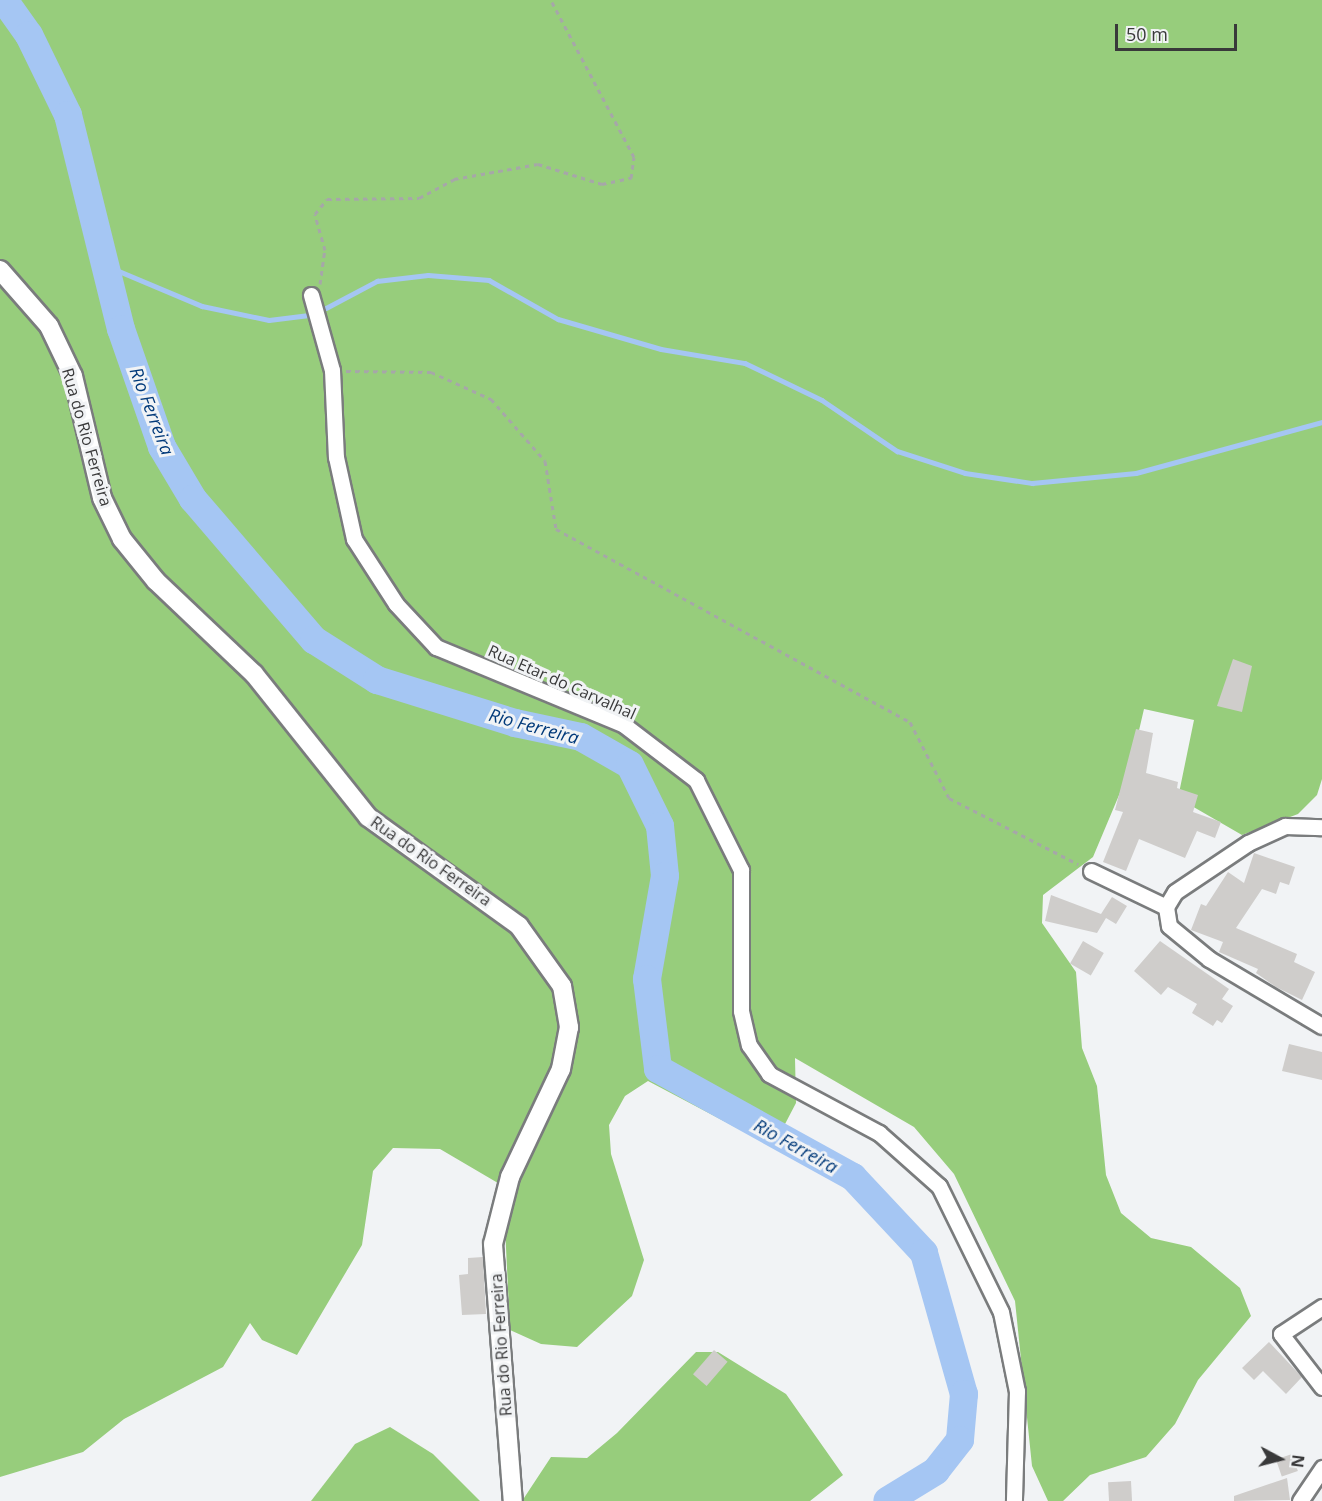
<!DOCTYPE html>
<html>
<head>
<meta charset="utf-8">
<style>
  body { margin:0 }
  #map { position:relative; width:1322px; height:1501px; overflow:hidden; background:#f1f3f5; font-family:"Open Sans",sans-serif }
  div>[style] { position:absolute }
  .forest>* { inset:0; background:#97cd7c }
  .stream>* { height:4.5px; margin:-2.25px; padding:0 2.25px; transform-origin:2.25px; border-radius:2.25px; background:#a5c6f3 }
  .river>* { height:28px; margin:-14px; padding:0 14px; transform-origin:14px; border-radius:14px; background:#a5c6f3 }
  .building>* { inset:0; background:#cfcdcb; transform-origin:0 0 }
  .path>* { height:3px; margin-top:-1.5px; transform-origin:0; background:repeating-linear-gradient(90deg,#a6a7a8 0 4.5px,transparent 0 9px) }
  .roads { filter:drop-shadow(2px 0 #7a7c7d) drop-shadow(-2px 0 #7a7c7d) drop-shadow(0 2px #7a7c7d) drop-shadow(0 -2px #7a7c7d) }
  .minor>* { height:15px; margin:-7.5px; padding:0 7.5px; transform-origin:7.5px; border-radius:7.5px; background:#fff }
  .tertiary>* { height:18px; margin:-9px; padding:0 9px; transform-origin:9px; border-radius:9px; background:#fff }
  span { translate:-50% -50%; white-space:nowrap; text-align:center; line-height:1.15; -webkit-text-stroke:6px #f1f3f5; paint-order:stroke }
  .street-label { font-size:16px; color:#39393a }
  .water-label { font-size:18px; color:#023a7a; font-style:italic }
  .north { position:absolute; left:1250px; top:1429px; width:60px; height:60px; -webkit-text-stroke:4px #f1f3f5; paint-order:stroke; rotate:97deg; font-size:16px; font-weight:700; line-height:24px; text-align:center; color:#39393a }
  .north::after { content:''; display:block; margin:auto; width:21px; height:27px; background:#39393a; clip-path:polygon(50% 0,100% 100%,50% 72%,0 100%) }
  .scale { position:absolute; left:1115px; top:24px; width:122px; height:27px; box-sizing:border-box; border:3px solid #39393a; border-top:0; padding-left:8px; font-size:18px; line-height:21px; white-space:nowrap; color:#39393a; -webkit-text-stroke:4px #f1f3f5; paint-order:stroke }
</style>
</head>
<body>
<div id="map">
  <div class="forest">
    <div style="clip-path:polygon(0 0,1322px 0,1322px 779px,1317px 795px,1298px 814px,1242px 835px,1178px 798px,1194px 720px,1144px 709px,1130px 769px,1093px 857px,1043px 895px,1042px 923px,1076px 972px,1082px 1048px,1097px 1086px,1106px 1175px,1121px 1213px,1151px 1238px,1191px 1247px,1240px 1288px,1251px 1316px,1198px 1380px,1175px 1424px,1146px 1457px,1090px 1475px,1063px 1501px,1048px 1501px,1032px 1466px,1015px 1301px,954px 1174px,914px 1127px,795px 1058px,796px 1103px,773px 1147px,648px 1081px,625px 1096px,609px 1125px,611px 1154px,644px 1260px,632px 1296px,577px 1347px,541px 1344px,510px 1330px,503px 1186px,440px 1149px,393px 1148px,373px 1171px,362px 1245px,297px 1355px,262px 1340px,250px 1323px,223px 1367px,124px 1419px,83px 1452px,0 1477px)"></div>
    <div style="clip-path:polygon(696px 1352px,718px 1352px,786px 1394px,843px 1475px,810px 1501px,516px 1501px,524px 1498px,551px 1457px,587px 1458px,617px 1433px)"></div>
    <div style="clip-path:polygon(390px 1427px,433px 1454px,480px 1501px,311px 1501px,355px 1444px)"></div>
  </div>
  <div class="stream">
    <div style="left:107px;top:266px;width:103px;rotate:22.8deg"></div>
    <div style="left:202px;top:306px;width:68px;rotate:11.8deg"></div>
    <div style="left:269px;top:320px;width:38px;rotate:-7deg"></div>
    <div style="left:326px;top:308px;width:58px;rotate:-27.9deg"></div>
    <div style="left:377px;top:281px;width:51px;rotate:-6.7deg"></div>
    <div style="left:428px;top:275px;width:61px;rotate:4.7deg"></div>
    <div style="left:489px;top:280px;width:79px;rotate:29.5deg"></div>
    <div style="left:558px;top:319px;width:107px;rotate:16.2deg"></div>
    <div style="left:661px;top:349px;width:85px;rotate:9.5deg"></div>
    <div style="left:745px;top:363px;width:85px;rotate:25.7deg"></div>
    <div style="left:822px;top:400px;width:91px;rotate:34.2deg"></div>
    <div style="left:897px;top:451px;width:71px;rotate:17.9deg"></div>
    <div style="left:965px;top:473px;width:68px;rotate:8.5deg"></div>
    <div style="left:1032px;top:483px;width:104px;rotate:-5.5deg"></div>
    <div style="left:1136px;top:473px;width:193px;rotate:-15.3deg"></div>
  </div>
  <div class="river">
    <div style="left:4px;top:0;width:43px;rotate:54.5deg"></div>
    <div style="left:29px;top:35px;width:89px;rotate:64deg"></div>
    <div style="left:68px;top:115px;width:220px;rotate:76.1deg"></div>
    <div style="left:121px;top:329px;width:125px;rotate:70.8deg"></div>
    <div style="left:162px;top:447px;width:61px;rotate:59.2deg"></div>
    <div style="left:193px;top:499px;width:186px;rotate:49.4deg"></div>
    <div style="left:314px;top:640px;width:75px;rotate:32.4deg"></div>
    <div style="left:377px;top:680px;width:145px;rotate:17.3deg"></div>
    <div style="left:515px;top:723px;width:67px;rotate:12deg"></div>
    <div style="left:581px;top:737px;width:56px;rotate:29.7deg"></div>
    <div style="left:630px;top:765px;width:68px;rotate:63.8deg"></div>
    <div style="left:660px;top:826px;width:50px;rotate:84.3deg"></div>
    <div style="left:665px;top:876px;width:105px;rotate:99.9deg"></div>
    <div style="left:647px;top:979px;width:91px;rotate:83deg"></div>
    <div style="left:658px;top:1069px;width:223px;rotate:29deg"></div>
    <div style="left:853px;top:1177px;width:104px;rotate:46.9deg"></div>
    <div style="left:924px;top:1253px;width:147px;rotate:74.2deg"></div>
    <div style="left:964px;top:1394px;width:46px;rotate:95deg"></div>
    <div style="left:960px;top:1440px;width:39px;rotate:128deg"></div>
    <div style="left:936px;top:1471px;width:57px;rotate:148.5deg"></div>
  </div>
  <div class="building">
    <div style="clip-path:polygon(1233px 659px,1252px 666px,1242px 712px,1217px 706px)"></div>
    <div style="clip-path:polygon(1136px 729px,1153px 733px,1146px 773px,1178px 782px,1177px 788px,1198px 795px,1193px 812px,1221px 822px,1215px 838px,1197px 831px,1185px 858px,1139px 839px,1126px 871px,1103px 862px,1123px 812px,1115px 810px)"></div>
    <div style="clip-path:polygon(1254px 853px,1295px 867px,1289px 885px,1280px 882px,1276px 894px,1262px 889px,1236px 928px,1297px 954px,1294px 962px,1315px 972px,1302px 1000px,1276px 987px,1256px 973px,1258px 969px,1219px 952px,1223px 942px,1191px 930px,1201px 904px,1206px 906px,1228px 872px,1244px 883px)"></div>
    <div style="clip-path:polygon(1051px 895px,1101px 914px,1112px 897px,1127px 906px,1116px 924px,1106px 918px,1097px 933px,1045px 921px)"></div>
    <div style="left:1083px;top:941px;width:24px;height:26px;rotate:30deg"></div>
    <div style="clip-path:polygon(1160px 941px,1229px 989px,1222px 999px,1233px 1006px,1222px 1023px,1217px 1020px,1213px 1026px,1192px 1013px,1197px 1004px,1168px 987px,1161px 995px,1134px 971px)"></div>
    <div style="clip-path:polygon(1289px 1044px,1322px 1052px,1322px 1080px,1282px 1071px)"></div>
    <div style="clip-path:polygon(483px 1257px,486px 1314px,462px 1315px,459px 1275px,468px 1274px,468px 1258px)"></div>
    <div style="clip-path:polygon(1269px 1342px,1302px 1377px,1286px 1394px,1263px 1371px,1254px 1380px,1242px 1368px)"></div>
    <div style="left:714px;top:1350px;width:18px;height:32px;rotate:41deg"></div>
    <div style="left:1292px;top:1454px;width:18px;height:17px;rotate:71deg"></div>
    <div style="clip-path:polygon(1287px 1478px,1290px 1500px,1234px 1501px,1234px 1496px)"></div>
    <div style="left:1131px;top:1481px;width:20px;height:23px;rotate:87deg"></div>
  </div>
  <div class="path">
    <div style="left:320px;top:284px;width:34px;rotate:-82deg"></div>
    <div style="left:325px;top:250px;width:37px;rotate:-106deg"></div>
    <div style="left:315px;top:214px;width:19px;rotate:-51deg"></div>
    <div style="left:327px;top:199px;width:92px;rotate:-0.6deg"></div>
    <div style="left:419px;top:198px;width:40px;rotate:-28deg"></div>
    <div style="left:454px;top:179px;width:85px;rotate:-10.1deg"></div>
    <div style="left:538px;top:164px;width:67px;rotate:17.4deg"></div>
    <div style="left:602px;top:184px;width:30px;rotate:-12deg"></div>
    <div style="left:631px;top:178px;width:21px;rotate:-82deg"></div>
    <div style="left:634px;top:157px;width:178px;rotate:-117.9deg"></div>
    <div style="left:346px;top:371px;width:85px;rotate:0.7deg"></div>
    <div style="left:431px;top:372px;width:66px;rotate:24.2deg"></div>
    <div style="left:491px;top:399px;width:82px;rotate:48.9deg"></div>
    <div style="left:545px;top:461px;width:69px;rotate:80.8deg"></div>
    <div style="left:556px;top:529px;width:403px;rotate:28.6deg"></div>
    <div style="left:910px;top:722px;width:85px;rotate:62.8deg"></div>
    <div style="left:949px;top:798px;width:145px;rotate:27.1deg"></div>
  </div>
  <div class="roads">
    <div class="minor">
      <div style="left:311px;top:295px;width:78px;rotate:74.4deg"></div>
      <div style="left:332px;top:370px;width:87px;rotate:87.4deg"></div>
      <div style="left:336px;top:457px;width:84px;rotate:77.6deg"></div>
      <div style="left:354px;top:539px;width:77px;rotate:57.1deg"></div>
      <div style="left:396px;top:604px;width:59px;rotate:47.1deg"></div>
      <div style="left:436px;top:647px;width:204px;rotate:22.5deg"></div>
      <div style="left:624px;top:725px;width:91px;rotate:37.4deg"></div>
      <div style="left:696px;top:780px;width:101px;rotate:63.4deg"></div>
      <div style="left:741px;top:870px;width:141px;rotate:90deg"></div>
      <div style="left:741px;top:1011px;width:35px;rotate:77deg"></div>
      <div style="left:749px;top:1045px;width:35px;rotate:55deg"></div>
      <div style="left:769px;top:1074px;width:125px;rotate:28.2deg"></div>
      <div style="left:879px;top:1133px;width:80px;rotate:41.5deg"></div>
      <div style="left:939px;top:1186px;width:140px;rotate:63.8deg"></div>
      <div style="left:1001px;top:1312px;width:81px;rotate:78.6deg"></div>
      <div style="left:1017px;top:1391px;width:110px;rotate:91.6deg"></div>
      <div style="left:1091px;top:871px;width:83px;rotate:25.6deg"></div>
      <div style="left:1166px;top:907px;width:19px;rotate:81deg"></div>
      <div style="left:1169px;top:926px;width:52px;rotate:39.5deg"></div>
      <div style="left:1209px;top:959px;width:131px;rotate:30.7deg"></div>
      <div style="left:1166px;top:907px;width:17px;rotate:-59deg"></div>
      <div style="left:1175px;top:892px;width:88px;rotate:-33.9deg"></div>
      <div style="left:1248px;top:843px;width:41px;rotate:-24.7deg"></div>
      <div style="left:1285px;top:826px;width:37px;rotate:2deg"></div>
      <div style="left:1322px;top:1307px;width:49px;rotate:146.6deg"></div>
      <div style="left:1281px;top:1334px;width:67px;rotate:52.3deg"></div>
      <div style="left:1300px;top:1501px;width:40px;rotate:-56deg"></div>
    </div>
    <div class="tertiary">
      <div style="left:0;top:270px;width:74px;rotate:48.8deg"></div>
      <div style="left:49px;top:326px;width:55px;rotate:64.4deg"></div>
      <div style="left:73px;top:376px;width:125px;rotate:76.6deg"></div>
      <div style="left:102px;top:498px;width:46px;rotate:64deg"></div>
      <div style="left:122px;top:539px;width:54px;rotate:51deg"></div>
      <div style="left:156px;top:581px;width:135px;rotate:43.5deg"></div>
      <div style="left:254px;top:674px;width:183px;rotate:51.4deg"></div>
      <div style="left:368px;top:817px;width:186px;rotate:35.8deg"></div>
      <div style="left:519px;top:926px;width:74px;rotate:54.4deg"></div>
      <div style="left:562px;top:986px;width:42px;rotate:80.3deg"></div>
      <div style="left:569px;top:1027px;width:43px;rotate:100.8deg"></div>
      <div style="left:561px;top:1069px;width:119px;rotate:115.3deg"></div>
      <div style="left:510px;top:1177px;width:69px;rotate:104.2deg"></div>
      <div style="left:493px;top:1244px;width:258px;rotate:85.6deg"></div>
    </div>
  </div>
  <div class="street-label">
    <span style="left:87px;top:437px;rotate:74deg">Rua do Rio Ferreira</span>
    <span style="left:562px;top:682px;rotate:24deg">Rua Etar do Carvalhal</span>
    <span style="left:431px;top:861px;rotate:35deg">Rua do Rio Ferreira</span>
    <span style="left:501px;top:1345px;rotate:-94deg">Rua do Rio Ferreira</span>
  </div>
  <div class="water-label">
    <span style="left:152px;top:411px;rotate:69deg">Rio Ferreira</span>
    <span style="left:534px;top:726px;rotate:15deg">Rio Ferreira</span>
    <span style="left:796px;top:1146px;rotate:29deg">Rio Ferreira</span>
  </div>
  <div class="north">N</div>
  <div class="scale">50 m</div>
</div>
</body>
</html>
